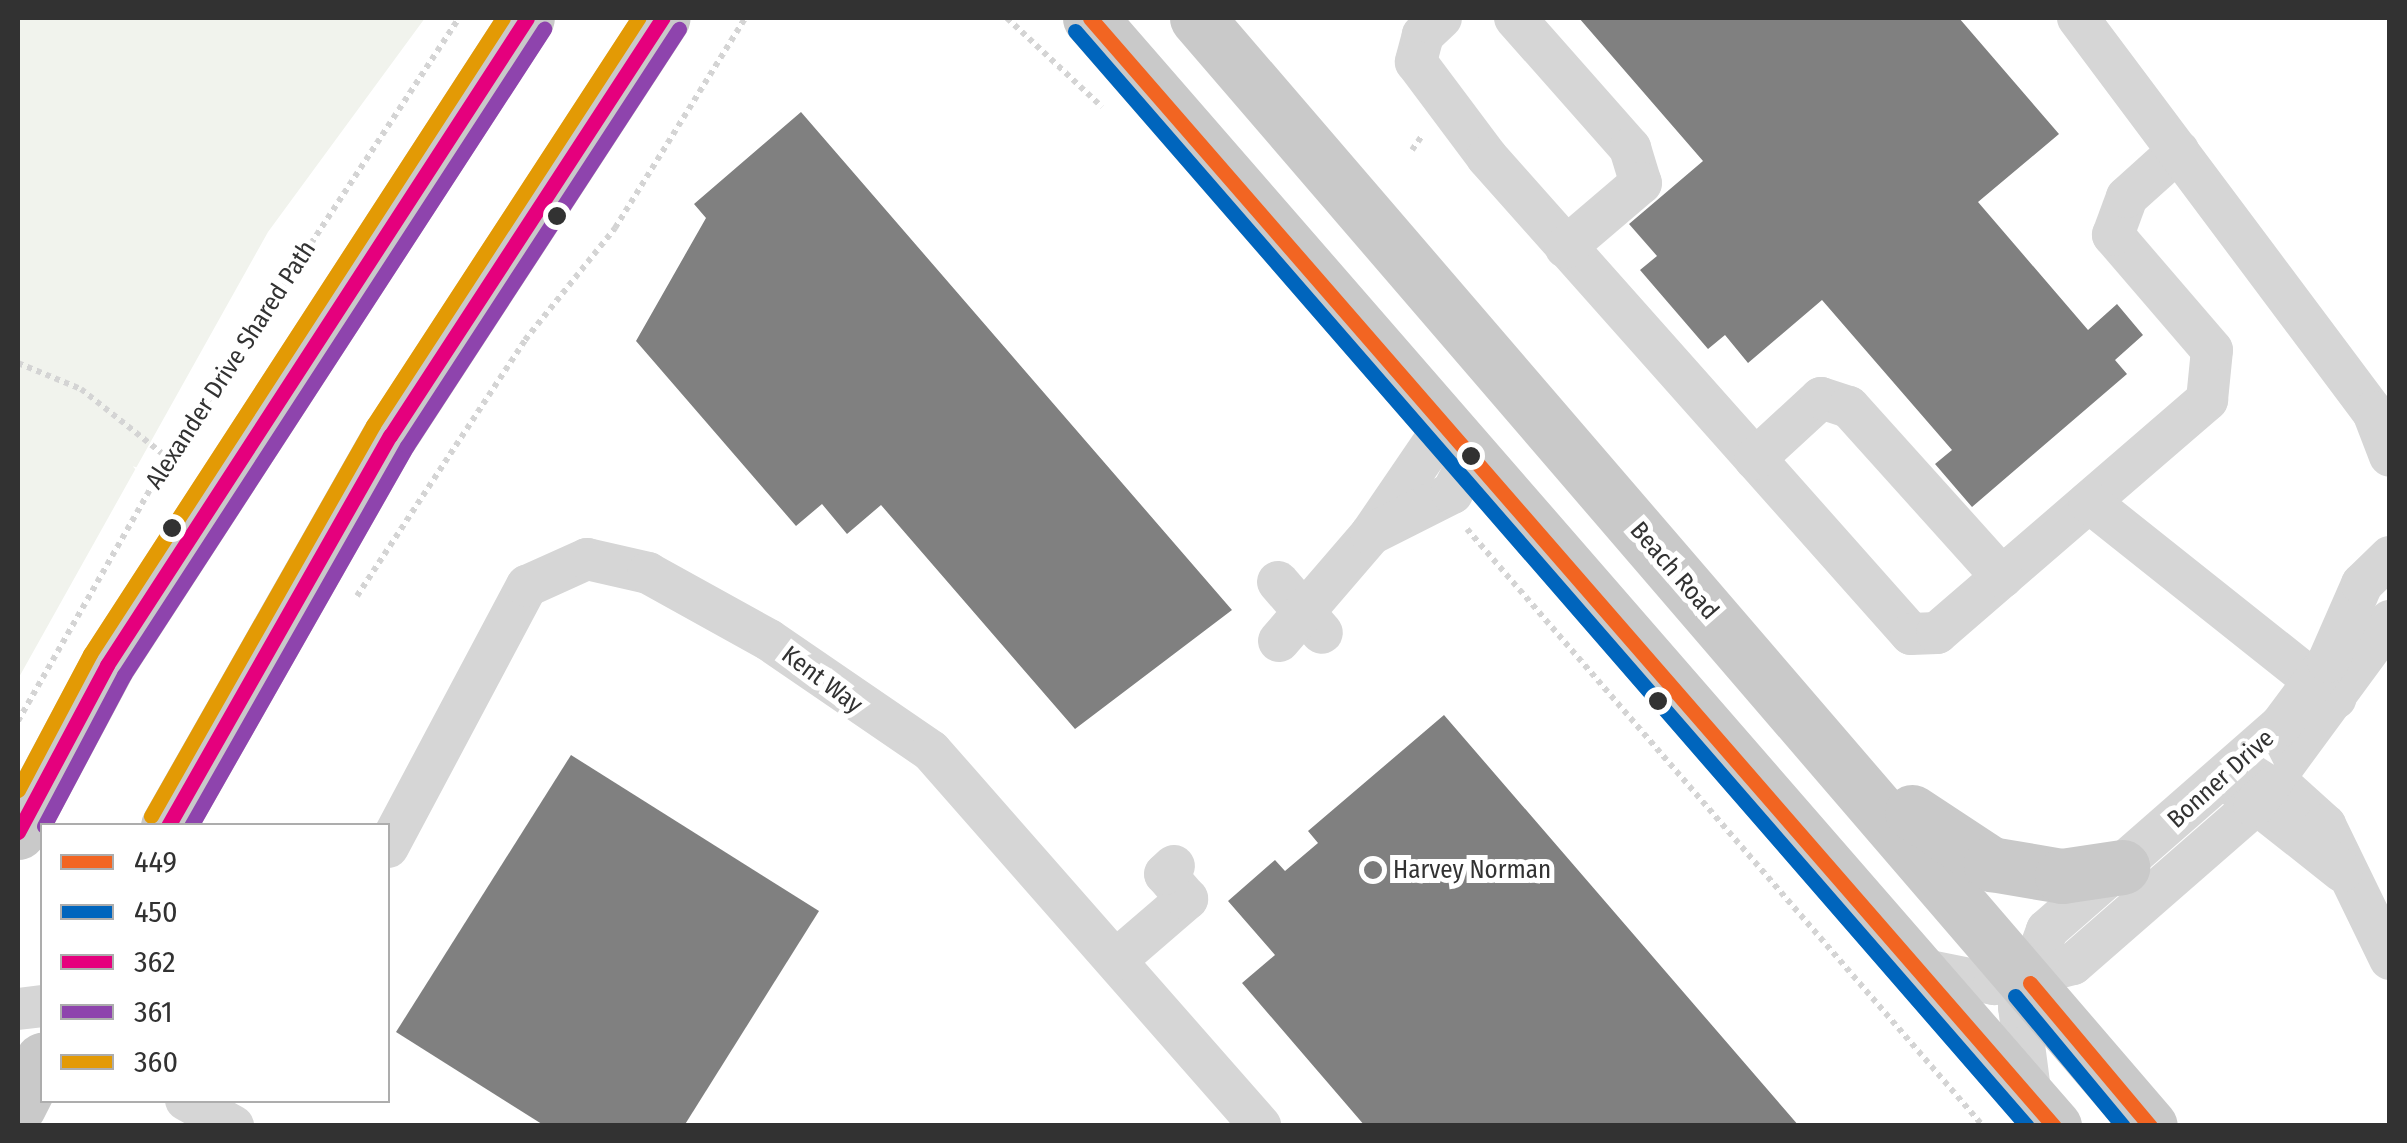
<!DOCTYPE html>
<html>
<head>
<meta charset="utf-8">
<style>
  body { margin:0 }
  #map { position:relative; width:2407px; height:1143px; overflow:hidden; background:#fff; font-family:"Fira Sans Condensed",sans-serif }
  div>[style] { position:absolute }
  .green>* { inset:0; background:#f1f3ed }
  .building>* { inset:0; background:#808080 }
  .path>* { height:6px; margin-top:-3px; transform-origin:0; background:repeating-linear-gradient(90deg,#d4d4d4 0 5px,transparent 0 10px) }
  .minor>* { height:42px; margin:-21px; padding:0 21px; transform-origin:21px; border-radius:21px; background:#d6d6d6 }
  .major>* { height:55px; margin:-27.5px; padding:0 27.5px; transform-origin:27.5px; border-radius:27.5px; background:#c9c9c9 }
  .bus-1>* { height:15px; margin:-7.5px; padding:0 7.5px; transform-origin:7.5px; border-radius:7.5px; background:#f26522 }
  .bus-2>* { height:15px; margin:-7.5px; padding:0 7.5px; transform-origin:7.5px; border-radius:7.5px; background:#0065bd }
  .bus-3>* { height:15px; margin:-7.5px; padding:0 7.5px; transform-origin:7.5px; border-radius:7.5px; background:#e5007d }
  .bus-4>* { height:15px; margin:-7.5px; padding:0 7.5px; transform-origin:7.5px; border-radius:7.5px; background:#8e44ad }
  .bus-5>* { height:15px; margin:-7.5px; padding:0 7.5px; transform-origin:7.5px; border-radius:7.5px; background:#e39a05 }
  .dots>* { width:28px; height:28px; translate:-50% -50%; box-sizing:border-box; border:5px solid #fff; border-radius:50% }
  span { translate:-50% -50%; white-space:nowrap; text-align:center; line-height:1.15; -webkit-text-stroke:10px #fff; paint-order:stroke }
  .street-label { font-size:25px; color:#323232 }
  .poi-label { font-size:25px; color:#323232 }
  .left { translate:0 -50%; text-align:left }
  .frame { position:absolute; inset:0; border:20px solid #323232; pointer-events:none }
  .legend { position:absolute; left:40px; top:823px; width:350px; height:280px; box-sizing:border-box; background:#fff; border:2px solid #adadad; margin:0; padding:12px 18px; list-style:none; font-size:30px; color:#323232 }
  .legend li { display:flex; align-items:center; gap:20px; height:50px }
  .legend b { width:50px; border:2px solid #adadad }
</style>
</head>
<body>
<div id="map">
  <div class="green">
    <div style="clip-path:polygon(18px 18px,425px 18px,268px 232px,18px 679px)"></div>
  </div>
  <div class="building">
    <div style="clip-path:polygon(1579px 18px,1959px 18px,2059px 134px,1978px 202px,2088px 330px,2117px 304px,2143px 335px,2115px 360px,2127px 374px,1972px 507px,1935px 464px,1952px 450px,1822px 300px,1748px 363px,1725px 335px,1708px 349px,1640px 270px,1657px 256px,1629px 224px,1703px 161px)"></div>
    <div style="clip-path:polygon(801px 112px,1232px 610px,1075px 729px,881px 505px,847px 534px,822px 504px,796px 526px,636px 341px,706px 218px,694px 204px)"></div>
    <div style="clip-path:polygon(1444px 715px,1799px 1126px,1365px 1126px,1242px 983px,1275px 955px,1228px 901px,1275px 860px,1285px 871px,1318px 843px,1308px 831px)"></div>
    <div style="clip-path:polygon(571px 755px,819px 911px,684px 1126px,545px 1126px,396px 1032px)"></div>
  </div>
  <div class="path">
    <div style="left:1007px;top:18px;width:130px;rotate:43.1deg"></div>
    <div style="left:1412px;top:150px;width:19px;rotate:-55deg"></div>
    <div style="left:18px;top:363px;width:68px;rotate:22.4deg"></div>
    <div style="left:81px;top:389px;width:112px;rotate:38.5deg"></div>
    <div style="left:1467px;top:529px;width:789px;rotate:49.16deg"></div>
    <div style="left:357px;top:596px;width:306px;rotate:-56.7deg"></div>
    <div style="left:525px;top:340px;width:144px;rotate:-51.2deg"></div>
    <div style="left:615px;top:228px;width:247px;rotate:-58.2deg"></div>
    <div style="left:18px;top:721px;width:271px;rotate:-60.3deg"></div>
    <div style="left:152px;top:486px;width:560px;rotate:-56.74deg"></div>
  </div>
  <div class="minor">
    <div style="left:1441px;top:18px;width:25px;rotate:137deg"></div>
    <div style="left:1423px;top:35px;width:28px;rotate:105deg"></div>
    <div style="left:1416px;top:62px;width:119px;rotate:53.2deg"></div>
    <div style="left:1487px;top:157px;width:638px;rotate:48.37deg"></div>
    <div style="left:1911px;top:634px;width:26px;rotate:-2deg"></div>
    <div style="left:1937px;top:633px;width:357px;rotate:-40.8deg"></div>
    <div style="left:2207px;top:400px;width:50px;rotate:-84.3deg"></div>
    <div style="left:2212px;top:350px;width:152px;rotate:-130.7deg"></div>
    <div style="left:2113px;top:235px;width:40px;rotate:-69.8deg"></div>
    <div style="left:2127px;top:197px;width:69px;rotate:-42deg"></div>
    <div style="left:1515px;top:18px;width:174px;rotate:48.5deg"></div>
    <div style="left:1630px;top:148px;width:37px;rotate:73deg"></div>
    <div style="left:1641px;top:183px;width:99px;rotate:139.5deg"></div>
    <div style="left:2078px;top:18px;width:492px;rotate:53.2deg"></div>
    <div style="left:2373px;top:412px;width:47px;rotate:68.9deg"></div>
    <div style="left:1755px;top:459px;width:90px;rotate:-42.7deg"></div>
    <div style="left:1821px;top:398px;width:29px;rotate:18deg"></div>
    <div style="left:1849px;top:407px;width:229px;rotate:48deg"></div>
    <div style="left:2089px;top:502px;width:315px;rotate:38.5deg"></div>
    <div style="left:1371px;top:534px;width:137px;rotate:-55.7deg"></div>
    <div style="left:1278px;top:582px;width:67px;rotate:49.2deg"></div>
    <div style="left:1279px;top:641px;width:141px;rotate:-49.3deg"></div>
    <div style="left:1371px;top:534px;width:91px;rotate:-26.8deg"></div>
    <div style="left:1452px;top:493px;width:45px;rotate:-62.3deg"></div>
    <div style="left:2254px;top:761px;width:96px;rotate:42deg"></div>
    <div style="left:2325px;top:825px;width:149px;rotate:64.1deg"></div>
    <div style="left:2233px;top:785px;width:139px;rotate:38.3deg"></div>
    <div style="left:388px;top:847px;width:296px;rotate:-62deg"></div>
    <div style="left:527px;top:586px;width:66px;rotate:-24.2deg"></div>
    <div style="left:587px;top:559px;width:63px;rotate:12.9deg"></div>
    <div style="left:648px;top:573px;width:138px;rotate:29deg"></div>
    <div style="left:769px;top:640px;width:196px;rotate:34.4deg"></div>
    <div style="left:931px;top:751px;width:499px;rotate:48.7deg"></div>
    <div style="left:1116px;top:960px;width:94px;rotate:-40.7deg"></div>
    <div style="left:1187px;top:899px;width:33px;rotate:-131deg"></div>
    <div style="left:1165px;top:874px;width:12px;rotate:-42deg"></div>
    <div style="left:1920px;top:969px;width:76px;rotate:11.5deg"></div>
    <div style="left:1994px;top:984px;width:81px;rotate:-14.2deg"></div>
    <div style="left:2073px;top:964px;width:240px;rotate:-41.1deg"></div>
    <div style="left:2254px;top:806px;width:230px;rotate:-53.7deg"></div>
    <div style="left:18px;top:1009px;width:24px;rotate:-7deg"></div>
    <div style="left:2031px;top:1098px;width:92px;rotate:-97.5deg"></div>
    <div style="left:2019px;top:1007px;width:82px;rotate:-70deg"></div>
    <div style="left:2047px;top:930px;width:311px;rotate:-41.2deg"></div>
    <div style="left:2281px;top:725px;width:79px;rotate:-53.3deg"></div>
    <div style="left:2328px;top:662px;width:85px;rotate:-66.4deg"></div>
    <div style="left:2362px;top:584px;width:39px;rotate:-44deg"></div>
    <div style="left:186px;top:1100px;width:54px;rotate:29deg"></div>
  </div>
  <div class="major">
    <div style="left:1090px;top:18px;width:1469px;rotate:48.98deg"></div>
    <div style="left:1197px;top:18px;width:1461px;rotate:49.3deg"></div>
    <div style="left:1912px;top:812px;width:95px;rotate:33.4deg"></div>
    <div style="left:1991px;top:864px;width:72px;rotate:9.6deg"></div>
    <div style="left:2062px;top:876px;width:61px;rotate:-8.5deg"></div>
    <div style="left:168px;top:826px;width:449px;rotate:-60.4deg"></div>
    <div style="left:390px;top:436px;width:499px;rotate:-56.9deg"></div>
    <div style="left:18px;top:832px;width:189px;rotate:-61.9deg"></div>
    <div style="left:107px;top:665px;width:771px;rotate:-57.01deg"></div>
    <div style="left:18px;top:1107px;width:53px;rotate:-62.9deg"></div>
  </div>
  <div class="bus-1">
    <div style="left:1090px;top:18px;width:1469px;rotate:48.98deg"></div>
    <div style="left:2030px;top:983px;width:187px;rotate:50deg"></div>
  </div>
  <div class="bus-2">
    <div style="left:1075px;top:31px;width:1451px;rotate:49deg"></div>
    <div style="left:2015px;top:996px;width:169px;rotate:50.3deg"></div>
  </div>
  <div class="bus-3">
    <div style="left:168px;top:826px;width:449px;rotate:-60.4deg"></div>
    <div style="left:390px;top:436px;width:499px;rotate:-56.9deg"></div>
    <div style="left:18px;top:832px;width:189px;rotate:-61.9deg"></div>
    <div style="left:107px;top:665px;width:771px;rotate:-57.01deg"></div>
  </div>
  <div class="bus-4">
    <div style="left:44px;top:826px;width:171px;rotate:-62.1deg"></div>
    <div style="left:124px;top:675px;width:771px;rotate:-56.97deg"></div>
    <div style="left:191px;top:826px;width:437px;rotate:-60.4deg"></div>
    <div style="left:407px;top:446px;width:498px;rotate:-56.9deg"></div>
  </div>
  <div class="bus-5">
    <div style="left:18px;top:790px;width:154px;rotate:-62.1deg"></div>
    <div style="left:90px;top:654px;width:758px;rotate:-57deg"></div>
    <div style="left:151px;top:816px;width:450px;rotate:-60.4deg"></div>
    <div style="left:373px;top:425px;width:486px;rotate:-56.9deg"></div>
  </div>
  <div class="dots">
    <div style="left:557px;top:216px;background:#323232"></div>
    <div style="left:1471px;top:456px;background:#323232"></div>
    <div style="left:172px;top:528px;background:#323232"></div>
    <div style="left:1658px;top:701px;background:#323232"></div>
    <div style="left:1373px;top:870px;background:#7a7a7a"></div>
  </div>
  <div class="street-label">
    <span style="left:231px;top:365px;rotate:-57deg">Alexander Drive Shared Path</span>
    <span style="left:1674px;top:571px;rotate:49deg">Beach Road</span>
    <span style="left:822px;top:680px;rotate:37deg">Kent Way</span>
    <span style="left:2221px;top:779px;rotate:-42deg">Bonner Drive</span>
  </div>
  <div class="poi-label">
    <span class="left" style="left:1393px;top:870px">Harvey Norman</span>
  </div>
  <div class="frame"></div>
  <ul class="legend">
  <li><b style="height:12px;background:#f26522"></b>449</li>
  <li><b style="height:12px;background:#0065bd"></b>450</li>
  <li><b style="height:12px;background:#e5007d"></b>362</li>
  <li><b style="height:12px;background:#8e44ad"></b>361</li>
  <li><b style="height:12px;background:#e39a05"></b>360</li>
  </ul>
</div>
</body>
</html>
